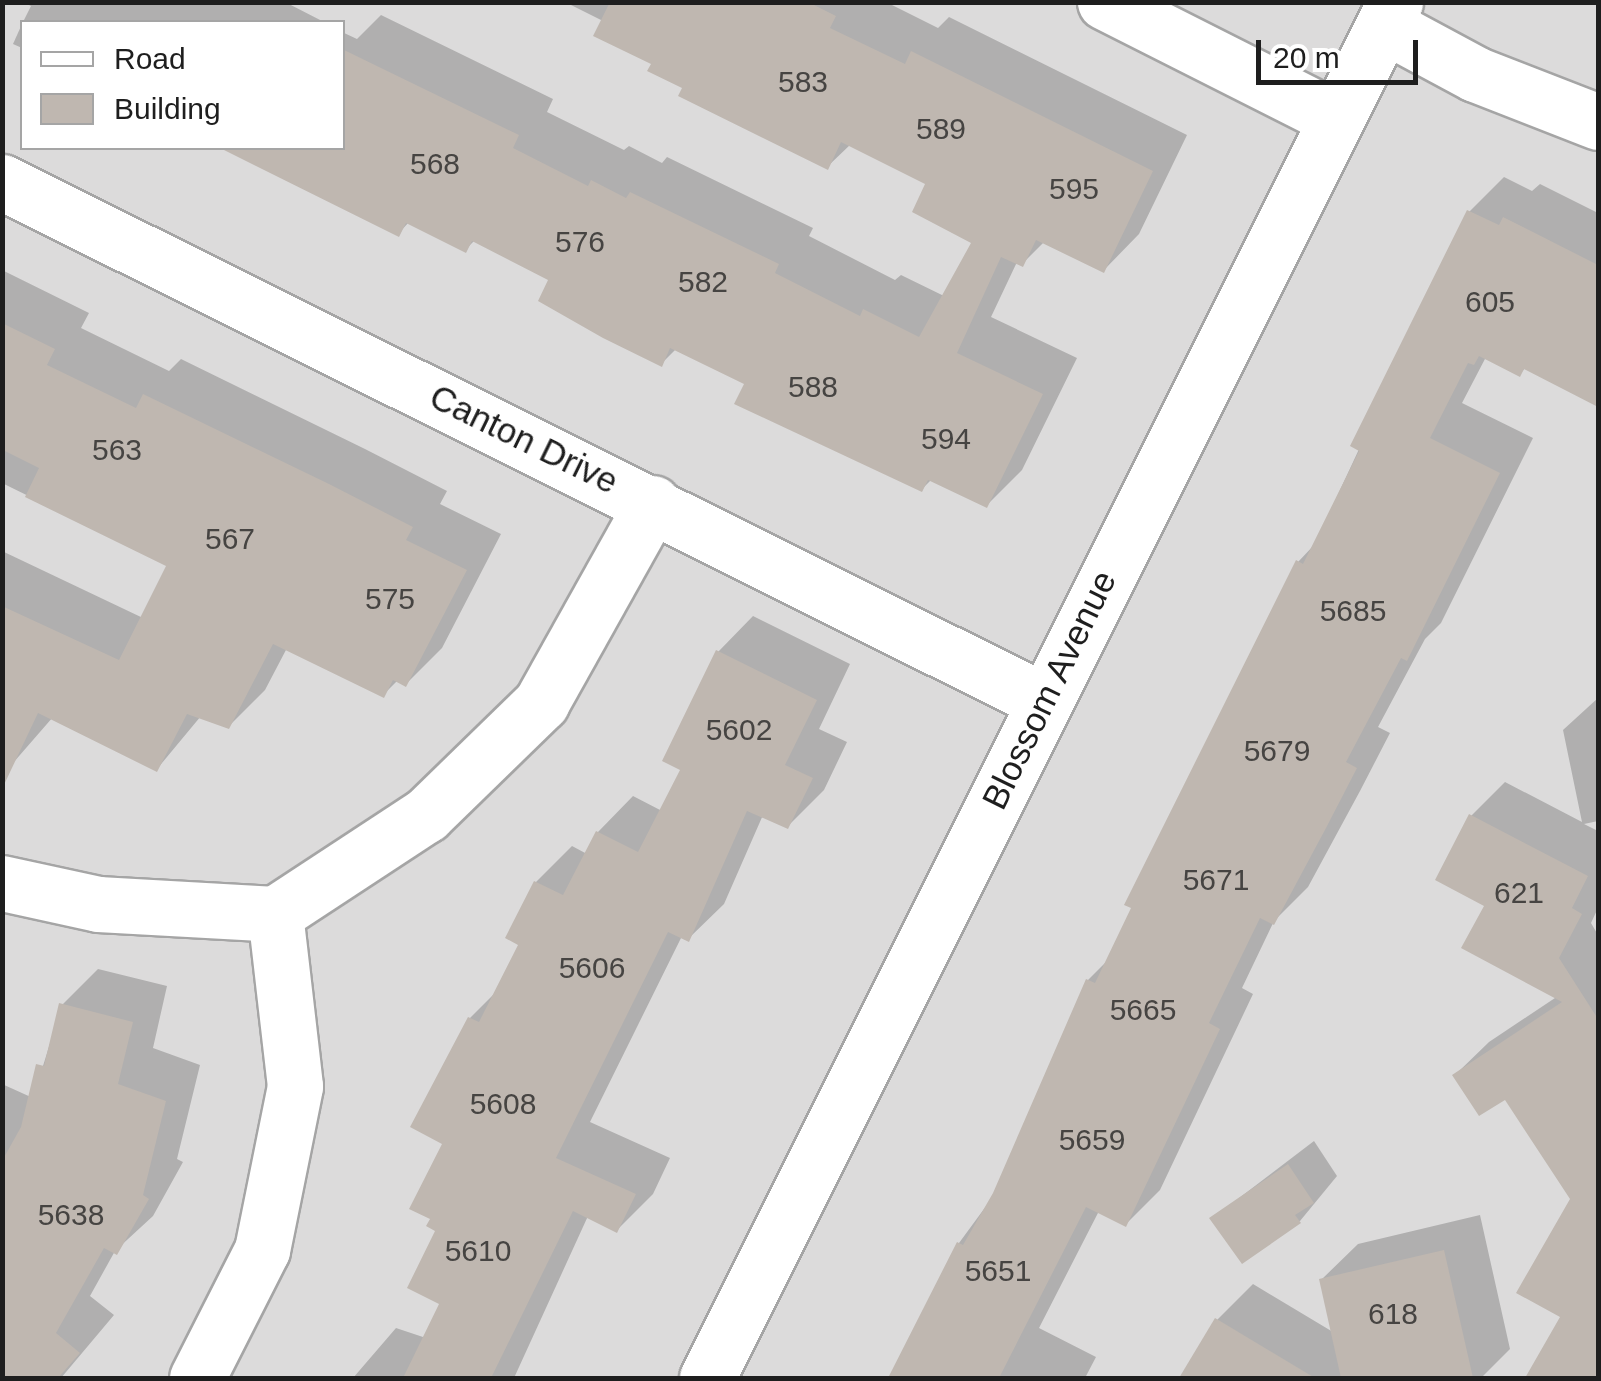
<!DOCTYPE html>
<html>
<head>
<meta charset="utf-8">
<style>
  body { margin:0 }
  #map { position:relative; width:1601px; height:1381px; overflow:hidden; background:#eeebe4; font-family:Helvetica,sans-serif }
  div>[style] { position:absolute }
  .residential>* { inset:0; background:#dcdbdb }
  .shadow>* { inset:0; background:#0003 }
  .building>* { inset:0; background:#bfb7b0 }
  .roads { filter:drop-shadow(2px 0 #a5a5a5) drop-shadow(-2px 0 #a5a5a5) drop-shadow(0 2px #a5a5a5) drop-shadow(0 -2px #a5a5a5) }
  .minor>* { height:55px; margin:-27.5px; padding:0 27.5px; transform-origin:27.5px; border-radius:27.5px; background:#fff }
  span { translate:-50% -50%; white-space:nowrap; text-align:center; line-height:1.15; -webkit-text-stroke:8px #fff; paint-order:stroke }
  .number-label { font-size:30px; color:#464442 }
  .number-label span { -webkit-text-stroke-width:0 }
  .street-label { font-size:35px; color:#1e1e1e }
  .frame { position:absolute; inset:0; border:5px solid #1e1e1e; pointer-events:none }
  .legend { position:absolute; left:20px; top:20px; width:325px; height:130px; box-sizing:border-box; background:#fff; border:2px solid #a5a5a5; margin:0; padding:12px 18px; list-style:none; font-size:30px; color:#1e1e1e }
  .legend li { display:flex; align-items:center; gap:20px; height:50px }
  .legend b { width:50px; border:2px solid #a5a5a5 }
  .scale { position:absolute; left:1256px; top:40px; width:162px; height:45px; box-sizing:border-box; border:5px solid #1e1e1e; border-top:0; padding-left:12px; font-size:30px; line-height:35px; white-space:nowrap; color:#1e1e1e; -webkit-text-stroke:8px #fff; paint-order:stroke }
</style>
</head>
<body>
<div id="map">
  <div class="residential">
    <div style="clip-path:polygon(evenodd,3px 3px,1598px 3px,1598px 1378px,3px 1378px,3px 3px,22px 22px,342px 22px,342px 148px,22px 148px,22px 22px)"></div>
  </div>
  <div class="shadow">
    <div style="clip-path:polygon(23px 2px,285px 2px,324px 22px,23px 22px,31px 6px)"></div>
    <div style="clip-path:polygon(565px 2px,886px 2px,938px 28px,949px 17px,1187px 135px,1139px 234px,1104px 270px,1045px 241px,1022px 264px,1017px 262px,991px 317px,1077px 358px,1022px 470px,987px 505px,932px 479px,922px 489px,748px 383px,676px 349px,661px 364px,552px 279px,475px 240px,465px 250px,409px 222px,398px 234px,225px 148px,342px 148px,342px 32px,357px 39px,381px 15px,553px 99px,547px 112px,624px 150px,629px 146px,662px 163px,667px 157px,813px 228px,809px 236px,895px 280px,901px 275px,944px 296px,975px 242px,929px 182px,851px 144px,827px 167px,686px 87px,603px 21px)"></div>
    <div style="clip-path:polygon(22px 24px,22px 48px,13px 44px)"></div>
    <div style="clip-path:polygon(1504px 177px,1532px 191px,1540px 184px,1598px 213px,1598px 404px,1526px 367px,1520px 374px,1486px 357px,1462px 403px,1533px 438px,1441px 623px,1425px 639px,1378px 727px,1390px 733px,1360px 791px,1308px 887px,1274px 921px,1242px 988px,1253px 994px,1160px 1190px,1126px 1224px,1099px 1211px,1039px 1328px,1096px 1357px,1085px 1378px,891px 1378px,959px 1243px,995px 1194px,1088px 980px,1109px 959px,1298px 562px,1315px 544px,1469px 212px)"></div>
    <div style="clip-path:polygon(2px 270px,89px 313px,81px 328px,169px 371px,181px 359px,365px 449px,447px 491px,440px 504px,501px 534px,442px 648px,406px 684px,398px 680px,383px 695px,287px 648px,265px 690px,229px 726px,201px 716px,157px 769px,53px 717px,13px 763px,2px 758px,2px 551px,143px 618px,169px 565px,2px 483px)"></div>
    <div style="clip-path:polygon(753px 616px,850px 664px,819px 729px,847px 742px,824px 790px,788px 826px,763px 815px,724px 904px,688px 939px,682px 936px,590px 1122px,670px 1158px,653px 1194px,617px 1230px,588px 1216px,514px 1378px,353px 1378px,396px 1328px,426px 1338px,443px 1303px,438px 1230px,445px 1143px,470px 1018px,498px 990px,522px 944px,509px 937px,536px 882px,572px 846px,587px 854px,598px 832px,633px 796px,662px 811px,683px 768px,718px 652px)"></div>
    <div style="clip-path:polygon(1598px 698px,1598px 821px,1584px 824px,1598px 831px,1598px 908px,1591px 923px,1598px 935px,1598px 1378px,1528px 1378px,1563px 1316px,1573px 1199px,1505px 1096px,1455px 1075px,1489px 1042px,1558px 996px,1487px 905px,1471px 816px,1505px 782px,1582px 822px,1563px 730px)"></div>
    <div style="clip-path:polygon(98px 969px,167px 986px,153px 1048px,200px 1065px,177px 1159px,183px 1162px,153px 1216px,115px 1251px,90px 1296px,114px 1315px,61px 1378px,2px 1378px,2px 1084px,33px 1098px,62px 1005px)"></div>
    <div style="clip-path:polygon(1314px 1141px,1337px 1176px,1300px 1221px,1213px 1218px)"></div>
    <div style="clip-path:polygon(1480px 1215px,1510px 1349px,1481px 1378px,1183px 1377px,1217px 1320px,1253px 1284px,1333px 1332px,1321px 1280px,1358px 1244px)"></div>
  </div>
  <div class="building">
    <div style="clip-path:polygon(610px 2px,808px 2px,836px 16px,830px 28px,905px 64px,911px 51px,1153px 171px,1104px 273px,1036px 240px,1023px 267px,1001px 257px,957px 353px,1043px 394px,987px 508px,928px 480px,922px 492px,734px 404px,744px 384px,670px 348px,662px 367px,603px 338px,538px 301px,548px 280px,472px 241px,466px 253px,406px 223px,399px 237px,220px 148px,342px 148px,342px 49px,519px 135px,513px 148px,588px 186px,591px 180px,626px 198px,630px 192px,779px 264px,775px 273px,860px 316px,863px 309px,919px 337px,971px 243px,912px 212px,925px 184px,841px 142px,828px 170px,678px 96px,682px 88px,647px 71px,651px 64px,593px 36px)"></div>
    <div style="clip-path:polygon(1467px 210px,1499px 225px,1503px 217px,1598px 265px,1598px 407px,1524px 369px,1520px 377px,1479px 356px,1474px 365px,1468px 363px,1430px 438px,1500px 473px,1407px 661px,1401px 658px,1346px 762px,1357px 768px,1326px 828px,1274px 925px,1260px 918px,1209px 1023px,1220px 1029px,1126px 1227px,1086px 1207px,999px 1378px,888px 1378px,957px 1242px,963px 1245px,993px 1193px,1086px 979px,1095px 983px,1131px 908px,1124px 905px,1296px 560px,1303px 564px,1359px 451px,1350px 446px)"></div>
    <div style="clip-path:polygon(2px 323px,55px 349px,47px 365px,136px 408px,143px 394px,329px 484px,413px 527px,406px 540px,467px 570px,406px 687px,393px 680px,384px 698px,273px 644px,229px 729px,187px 714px,157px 772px,38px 713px,2px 789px,2px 606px,119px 660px,166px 566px,25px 497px,39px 468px,5px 451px,2px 456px)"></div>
    <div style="clip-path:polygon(716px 650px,817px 700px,785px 765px,813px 778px,788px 829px,747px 811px,689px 942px,668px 932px,556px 1158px,636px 1194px,617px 1233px,573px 1211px,491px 1378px,403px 1378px,439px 1304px,407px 1288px,435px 1231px,426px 1226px,430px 1219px,409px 1209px,442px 1144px,410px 1127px,468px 1017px,479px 1022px,518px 945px,505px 938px,534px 881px,563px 895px,596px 831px,638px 852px,680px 770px,662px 761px)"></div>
    <div style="clip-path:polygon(1469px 814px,1588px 876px,1572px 908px,1582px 914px,1559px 958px,1598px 1019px,1598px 1378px,1525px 1378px,1560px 1317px,1516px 1293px,1570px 1199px,1505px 1100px,1479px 1116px,1452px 1075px,1562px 1002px,1461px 948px,1484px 906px,1435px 880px)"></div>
    <div style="clip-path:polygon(59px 1003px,133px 1022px,118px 1084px,166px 1101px,143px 1195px,149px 1199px,117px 1255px,104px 1248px,56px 1333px,80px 1353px,58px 1378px,2px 1378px,2px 1161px,21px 1127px,36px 1064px,44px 1066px)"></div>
    <div style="clip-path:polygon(1288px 1164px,1314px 1203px,1295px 1215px,1301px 1223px,1242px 1264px,1209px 1218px)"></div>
    <div style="clip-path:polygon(1444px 1250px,1473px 1378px,1341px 1378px,1319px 1279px)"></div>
    <div style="clip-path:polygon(1215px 1318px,1315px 1378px,1179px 1378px)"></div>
  </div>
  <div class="roads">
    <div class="minor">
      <div style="left:1105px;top:2px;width:258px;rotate:26.8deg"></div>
      <div style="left:1384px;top:25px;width:103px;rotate:28.3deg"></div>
      <div style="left:1475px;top:74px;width:132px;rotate:21.3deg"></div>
      <div style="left:2px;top:182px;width:1164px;rotate:26.48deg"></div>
      <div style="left:2px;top:883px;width:98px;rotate:12.3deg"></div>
      <div style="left:98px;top:904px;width:177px;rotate:3.2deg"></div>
      <div style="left:275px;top:914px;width:181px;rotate:-33.3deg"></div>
      <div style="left:426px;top:815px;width:161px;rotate:-44.2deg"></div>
      <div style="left:541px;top:703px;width:229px;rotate:-60.8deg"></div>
      <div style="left:197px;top:1378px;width:144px;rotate:-63.1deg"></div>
      <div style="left:262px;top:1250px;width:167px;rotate:-78.6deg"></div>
      <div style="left:295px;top:1086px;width:173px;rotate:-96.6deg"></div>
      <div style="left:707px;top:1378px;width:1538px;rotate:-63.43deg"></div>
    </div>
  </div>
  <div class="number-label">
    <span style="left:803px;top:82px">583</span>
    <span style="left:941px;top:129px">589</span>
    <span style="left:435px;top:164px">568</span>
    <span style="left:1074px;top:189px">595</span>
    <span style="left:580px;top:242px">576</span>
    <span style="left:703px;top:282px">582</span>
    <span style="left:1490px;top:302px">605</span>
    <span style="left:813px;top:387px">588</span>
    <span style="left:946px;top:439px">594</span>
    <span style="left:117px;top:450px">563</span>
    <span style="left:230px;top:539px">567</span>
    <span style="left:390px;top:599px">575</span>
    <span style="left:1353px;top:611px">5685</span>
    <span style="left:739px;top:730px">5602</span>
    <span style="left:1277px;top:751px">5679</span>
    <span style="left:1216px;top:880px">5671</span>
    <span style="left:1519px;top:893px">621</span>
    <span style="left:592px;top:968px">5606</span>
    <span style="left:1143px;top:1010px">5665</span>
    <span style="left:503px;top:1104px">5608</span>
    <span style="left:1092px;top:1140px">5659</span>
    <span style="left:71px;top:1215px">5638</span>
    <span style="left:478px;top:1251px">5610</span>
    <span style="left:998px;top:1271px">5651</span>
    <span style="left:1393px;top:1314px">618</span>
  </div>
  <div class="street-label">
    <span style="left:524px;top:439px;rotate:26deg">Canton Drive</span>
    <span style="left:1049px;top:690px;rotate:-64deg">Blossom Avenue</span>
  </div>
  <div class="frame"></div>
  <ul class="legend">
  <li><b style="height:12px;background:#fff"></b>Road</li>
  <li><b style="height:28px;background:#bfb7b0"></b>Building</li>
  </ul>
  <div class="scale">20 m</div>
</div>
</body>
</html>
